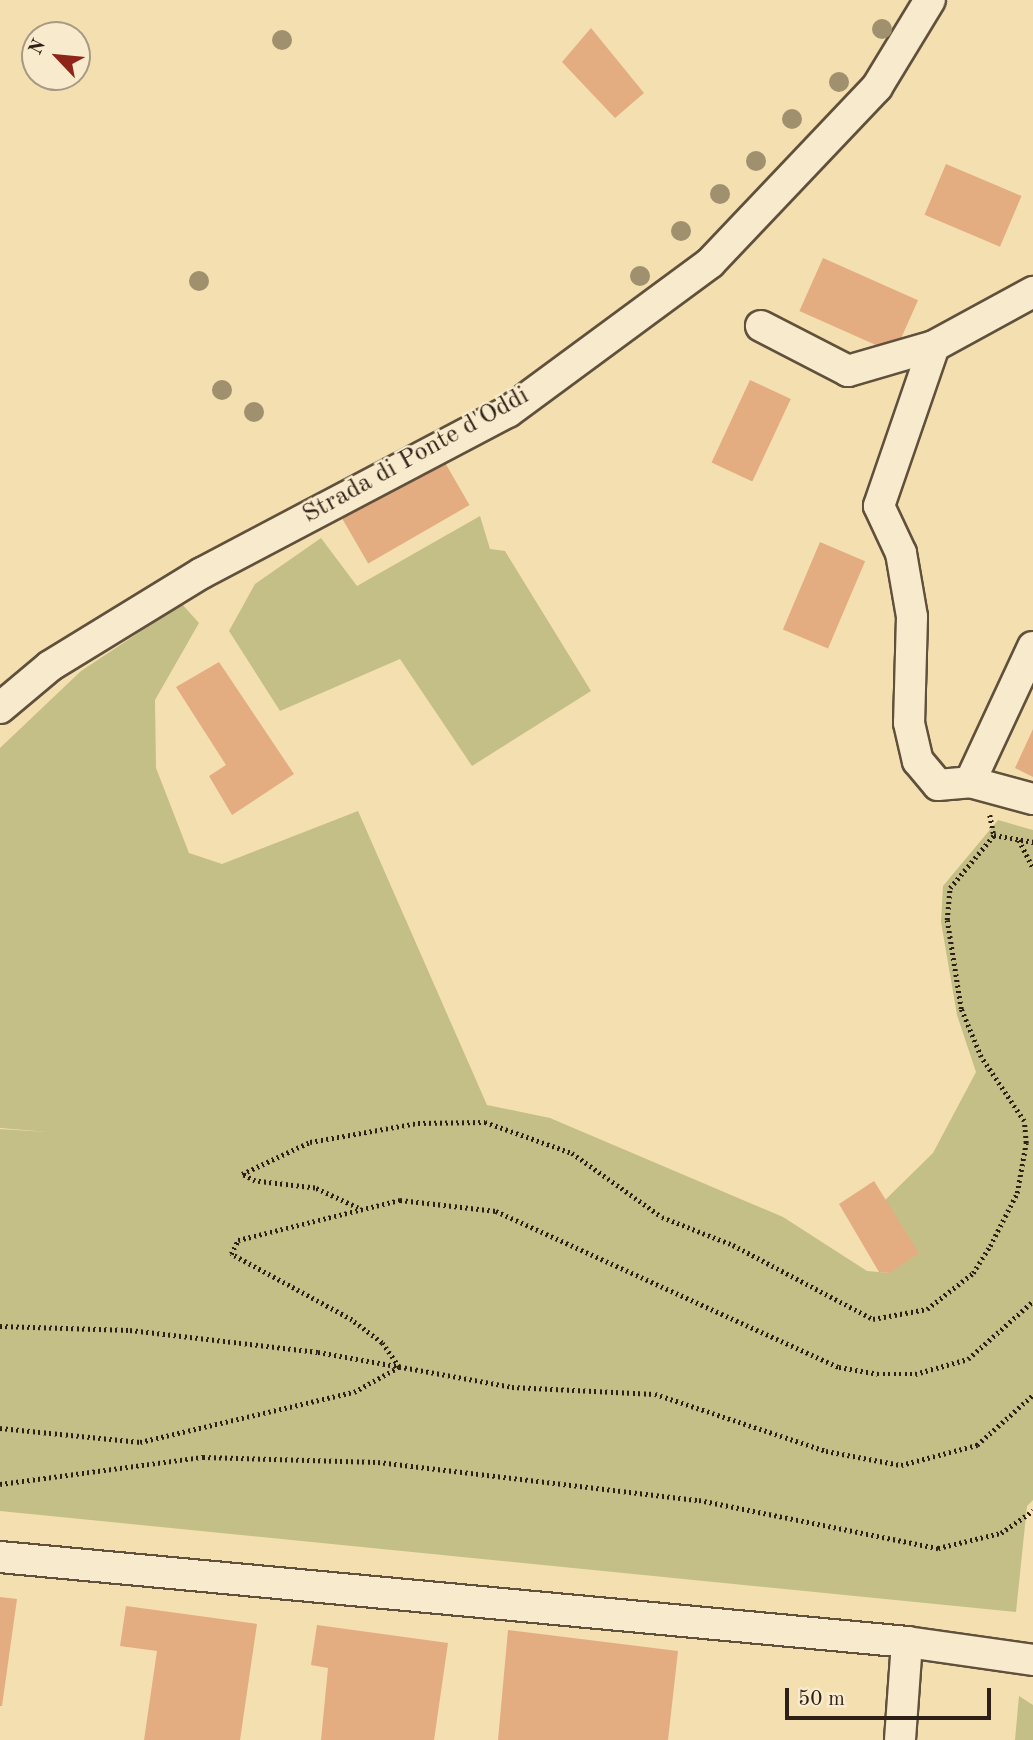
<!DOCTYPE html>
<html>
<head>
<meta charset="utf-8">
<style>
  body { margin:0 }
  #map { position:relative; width:1033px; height:1740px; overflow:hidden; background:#f4dfb0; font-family:"Old Standard TT",serif }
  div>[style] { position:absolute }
  .green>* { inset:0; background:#c4bf86 }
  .building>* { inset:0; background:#e4ac81; transform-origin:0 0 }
  .path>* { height:4.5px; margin-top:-2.25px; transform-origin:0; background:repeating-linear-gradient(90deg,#2e2016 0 2px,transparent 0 5.5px) }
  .roads { filter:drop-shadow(2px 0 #60503c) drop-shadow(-2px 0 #60503c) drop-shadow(0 2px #60503c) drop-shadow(0 -2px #60503c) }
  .minor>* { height:30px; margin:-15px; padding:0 15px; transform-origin:15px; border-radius:15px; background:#f8eacc }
  .trees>* { width:20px; height:20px; margin:-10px; border-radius:50%; background:#a0906e }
  span { translate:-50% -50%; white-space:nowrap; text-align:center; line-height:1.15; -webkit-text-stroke:5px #f8eacc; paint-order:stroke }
  .street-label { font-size:26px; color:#2e2016 }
  .north { position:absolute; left:21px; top:21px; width:70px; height:70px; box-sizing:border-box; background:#f8eacc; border:2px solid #a79983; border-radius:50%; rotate:296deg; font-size:19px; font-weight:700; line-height:28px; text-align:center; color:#2e2016 }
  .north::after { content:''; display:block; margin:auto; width:24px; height:32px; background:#8f2418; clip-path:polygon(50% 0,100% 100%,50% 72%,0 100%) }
  .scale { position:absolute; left:785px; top:1688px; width:206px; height:32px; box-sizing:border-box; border:4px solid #2e2016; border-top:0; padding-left:9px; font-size:21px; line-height:24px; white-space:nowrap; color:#2e2016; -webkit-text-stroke:5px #f8eacc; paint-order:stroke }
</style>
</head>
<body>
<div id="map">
  <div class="green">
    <div style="clip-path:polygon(480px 516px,490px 549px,505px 551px,591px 691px,472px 766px,400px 659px,280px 711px,229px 631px,255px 584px,321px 538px,357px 586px)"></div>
    <div style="clip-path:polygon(182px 604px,199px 623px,155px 700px,156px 768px,189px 853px,222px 864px,358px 811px,487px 1105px,550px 1118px,783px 1217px,867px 1271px,890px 1273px,884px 1201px,933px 1153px,976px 1072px,957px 1015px,941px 922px,943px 886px,998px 820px,1033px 830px,1033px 1500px,1027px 1506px,1016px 1612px,0 1511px,0 1129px,48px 1132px,0 1128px,0 748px,81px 671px)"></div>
    <div style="clip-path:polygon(1019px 1696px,1033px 1705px,1033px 1740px,1015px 1740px)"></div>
  </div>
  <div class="building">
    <div style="clip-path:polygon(591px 28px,644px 93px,615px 118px,562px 62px)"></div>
    <div style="left:946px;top:164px;width:82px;height:55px;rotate:23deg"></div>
    <div style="left:823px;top:258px;width:104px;height:58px;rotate:24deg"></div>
    <div style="left:750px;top:380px;width:45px;height:91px;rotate:25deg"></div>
    <div style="left:440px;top:454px;width:59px;height:117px;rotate:60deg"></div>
    <div style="left:820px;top:542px;width:49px;height:95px;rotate:23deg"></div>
    <div style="clip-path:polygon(219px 662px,294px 774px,232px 815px,209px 776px,226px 765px,176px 687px)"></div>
    <div style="clip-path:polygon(1033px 729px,1033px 777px,1015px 768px)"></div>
    <div style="clip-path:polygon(874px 1181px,919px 1253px,890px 1273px,879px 1272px,839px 1204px)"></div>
    <div style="clip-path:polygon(0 1597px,17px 1599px,2px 1706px,0 1706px)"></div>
    <div style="clip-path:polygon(126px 1606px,257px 1624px,240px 1740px,144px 1740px,157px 1651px,120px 1646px)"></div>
    <div style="clip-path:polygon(317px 1625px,448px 1643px,434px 1740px,321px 1740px,328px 1668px,311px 1665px)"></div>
    <div style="clip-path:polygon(508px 1630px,678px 1651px,668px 1740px,498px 1740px)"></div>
  </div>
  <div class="path">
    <div style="left:990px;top:815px;width:20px;rotate:79deg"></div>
    <div style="left:1019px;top:840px;width:30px;rotate:63deg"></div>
    <div style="left:358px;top:1208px;width:47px;rotate:-155.1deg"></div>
    <div style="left:315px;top:1188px;width:60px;rotate:-173.3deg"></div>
    <div style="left:255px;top:1181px;width:15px;rotate:-152deg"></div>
    <div style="left:242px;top:1174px;width:75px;rotate:-25.2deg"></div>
    <div style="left:310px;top:1142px;width:110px;rotate:-10deg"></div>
    <div style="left:418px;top:1123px;width:67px;rotate:-0.9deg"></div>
    <div style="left:485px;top:1122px;width:92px;rotate:19.6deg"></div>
    <div style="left:572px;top:1153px;width:110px;rotate:35.4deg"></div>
    <div style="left:662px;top:1217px;width:76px;rotate:21.5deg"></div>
    <div style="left:733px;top:1245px;width:158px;rotate:27.9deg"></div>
    <div style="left:873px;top:1319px;width:55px;rotate:-10.5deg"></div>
    <div style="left:927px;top:1309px;width:58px;rotate:-38deg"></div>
    <div style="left:973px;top:1273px;width:32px;rotate:-58deg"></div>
    <div style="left:990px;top:1246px;width:59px;rotate:-63deg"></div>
    <div style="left:1017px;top:1193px;width:51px;rotate:-79.8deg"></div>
    <div style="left:1026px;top:1143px;width:22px;rotate:-95deg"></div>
    <div style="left:1024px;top:1121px;width:77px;rotate:-123.9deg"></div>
    <div style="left:981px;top:1057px;width:52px;rotate:-112.6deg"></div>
    <div style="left:961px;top:1009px;width:90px;rotate:-98.9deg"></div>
    <div style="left:947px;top:920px;width:32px;rotate:-85deg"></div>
    <div style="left:950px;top:888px;width:69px;rotate:-50.3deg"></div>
    <div style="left:994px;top:835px;width:40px;rotate:10deg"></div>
    <div style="left:0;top:1326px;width:130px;rotate:1.8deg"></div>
    <div style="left:130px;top:1330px;width:189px;rotate:6.7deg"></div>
    <div style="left:318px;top:1352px;width:197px;rotate:10.2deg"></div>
    <div style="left:512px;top:1387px;width:143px;rotate:2.8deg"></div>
    <div style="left:655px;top:1394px;width:180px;rotate:18.4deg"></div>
    <div style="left:826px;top:1451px;width:76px;rotate:10.6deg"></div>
    <div style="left:901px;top:1465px;width:79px;rotate:-14.7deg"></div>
    <div style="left:977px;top:1445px;width:75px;rotate:-41.8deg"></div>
    <div style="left:0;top:1428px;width:141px;rotate:5.7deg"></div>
    <div style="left:140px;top:1442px;width:220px;rotate:-13.2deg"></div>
    <div style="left:354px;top:1392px;width:51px;rotate:-29.1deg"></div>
    <div style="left:399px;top:1367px;width:29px;rotate:-125deg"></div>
    <div style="left:382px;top:1343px;width:38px;rotate:-143deg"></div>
    <div style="left:352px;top:1320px;width:138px;rotate:-151.4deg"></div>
    <div style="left:231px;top:1254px;width:16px;rotate:-63deg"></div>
    <div style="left:238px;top:1240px;width:167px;rotate:-13.9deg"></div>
    <div style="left:400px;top:1200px;width:97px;rotate:6.5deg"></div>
    <div style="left:496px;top:1211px;width:377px;rotate:24.5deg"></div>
    <div style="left:839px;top:1367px;width:39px;rotate:10deg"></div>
    <div style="left:877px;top:1374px;width:38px"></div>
    <div style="left:915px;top:1374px;width:55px;rotate:-15.8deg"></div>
    <div style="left:968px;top:1359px;width:87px;rotate:-41.7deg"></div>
    <div style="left:0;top:1484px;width:205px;rotate:-7.6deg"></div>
    <div style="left:203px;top:1457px;width:175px;rotate:1.6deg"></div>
    <div style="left:378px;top:1462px;width:323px;rotate:6.8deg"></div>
    <div style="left:699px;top:1500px;width:244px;rotate:11.4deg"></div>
    <div style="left:938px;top:1548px;width:65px;rotate:-13.4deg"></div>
    <div style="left:1001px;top:1533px;width:39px;rotate:-35deg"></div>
  </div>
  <div class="roads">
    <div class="minor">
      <div style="left:761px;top:326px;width:98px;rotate:27.3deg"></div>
      <div style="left:848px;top:371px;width:90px;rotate:-16.2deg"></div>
      <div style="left:934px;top:346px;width:113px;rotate:-28.6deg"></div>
      <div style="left:934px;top:346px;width:169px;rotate:109deg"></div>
      <div style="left:879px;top:506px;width:52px;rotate:64.9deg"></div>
      <div style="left:901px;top:553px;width:65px;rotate:80.2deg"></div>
      <div style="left:912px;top:617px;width:106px;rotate:91.6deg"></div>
      <div style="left:909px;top:723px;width:39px;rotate:77deg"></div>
      <div style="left:918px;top:761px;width:31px;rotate:50deg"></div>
      <div style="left:938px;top:785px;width:32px;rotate:-5deg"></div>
      <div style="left:970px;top:782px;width:65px;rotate:15.1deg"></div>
      <div style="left:0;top:708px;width:65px;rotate:-40deg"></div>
      <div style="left:50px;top:666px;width:178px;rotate:-31.5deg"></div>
      <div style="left:202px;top:573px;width:346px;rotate:-27.8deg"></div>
      <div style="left:508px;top:412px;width:251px;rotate:-36.4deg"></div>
      <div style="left:710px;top:263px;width:243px;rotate:-46.5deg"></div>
      <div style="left:877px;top:87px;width:102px;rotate:-58.7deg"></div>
      <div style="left:970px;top:782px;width:149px;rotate:-65deg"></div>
      <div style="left:0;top:1557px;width:911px;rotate:5.35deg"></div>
      <div style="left:907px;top:1642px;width:98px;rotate:94.1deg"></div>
      <div style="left:907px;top:1642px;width:127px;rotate:8.1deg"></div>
    </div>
  </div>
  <div class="trees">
    <div style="left:882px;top:29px"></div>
    <div style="left:282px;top:40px"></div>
    <div style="left:839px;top:82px"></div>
    <div style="left:792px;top:119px"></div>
    <div style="left:756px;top:161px"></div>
    <div style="left:720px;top:194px"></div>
    <div style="left:681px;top:231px"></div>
    <div style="left:640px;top:276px"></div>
    <div style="left:199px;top:281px"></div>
    <div style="left:222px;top:390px"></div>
    <div style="left:254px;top:412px"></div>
  </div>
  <div class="street-label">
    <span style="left:416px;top:456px;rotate:-29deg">Strada di Ponte d'Oddi</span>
  </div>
  <div class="north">N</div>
  <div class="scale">50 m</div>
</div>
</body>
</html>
